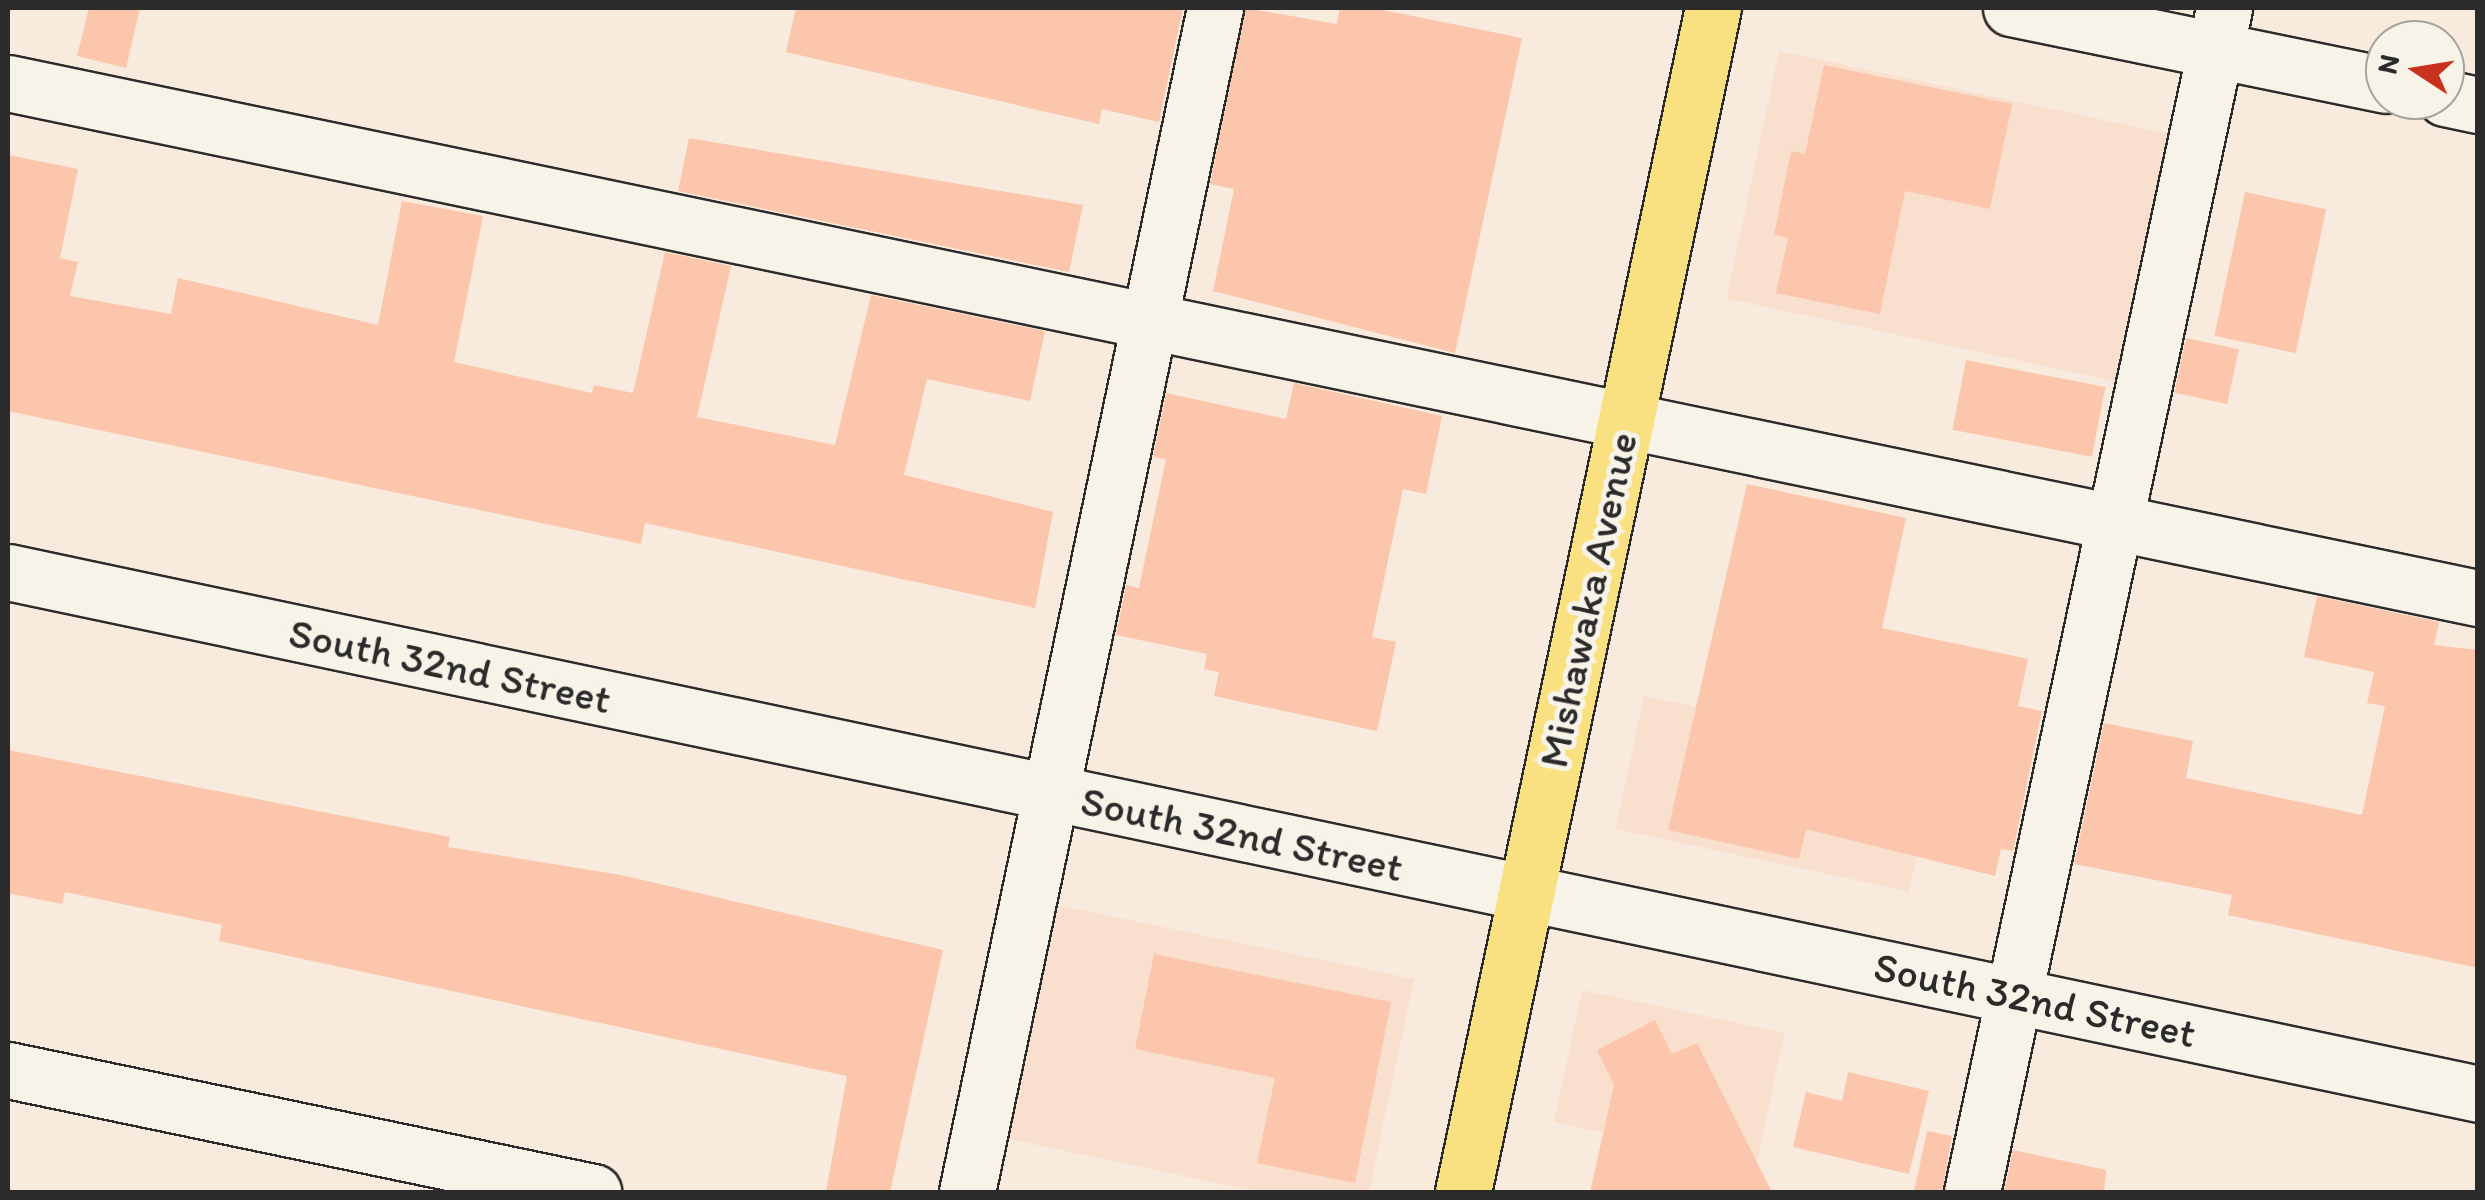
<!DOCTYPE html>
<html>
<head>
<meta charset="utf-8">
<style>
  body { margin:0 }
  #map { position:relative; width:2485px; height:1200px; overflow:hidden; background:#f8eadc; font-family:Itim,sans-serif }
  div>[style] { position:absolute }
  .built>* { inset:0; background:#f9dfce; transform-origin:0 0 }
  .building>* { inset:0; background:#fbc6ac; transform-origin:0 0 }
  .roads { filter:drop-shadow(2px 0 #2b2b2b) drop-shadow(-2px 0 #2b2b2b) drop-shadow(0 2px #2b2b2b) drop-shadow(0 -2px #2b2b2b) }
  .minor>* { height:55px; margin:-27.5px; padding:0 27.5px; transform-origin:27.5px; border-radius:27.5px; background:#f7f3e8 }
  .major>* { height:55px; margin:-27.5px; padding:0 27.5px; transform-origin:27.5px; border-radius:27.5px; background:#f9e181 }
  span { translate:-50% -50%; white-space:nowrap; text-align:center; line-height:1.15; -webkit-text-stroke:10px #f7f3e8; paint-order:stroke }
  .street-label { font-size:42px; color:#2b2b2b }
  .frame { position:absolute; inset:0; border:10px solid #2b2b2b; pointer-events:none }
  .north { position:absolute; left:2365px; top:20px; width:100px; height:100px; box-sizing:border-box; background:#f7f3e8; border:2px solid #a5a39c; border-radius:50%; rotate:282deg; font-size:28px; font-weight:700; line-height:40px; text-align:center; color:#2b2b2b }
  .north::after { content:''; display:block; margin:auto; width:35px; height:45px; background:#c8321e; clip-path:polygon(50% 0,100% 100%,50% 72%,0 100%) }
</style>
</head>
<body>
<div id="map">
  <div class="built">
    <div style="left:1779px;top:51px;width:400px;height:253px;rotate:12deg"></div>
    <div style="left:1644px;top:696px;width:300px;height:136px;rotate:12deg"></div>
    <div style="clip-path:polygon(1037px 901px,1414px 979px,1369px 1192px,1260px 1192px,985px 1134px)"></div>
    <div style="left:1582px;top:990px;width:207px;height:135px;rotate:12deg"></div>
  </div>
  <div class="building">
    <div style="clip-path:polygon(89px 8px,140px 8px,126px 68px,77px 56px)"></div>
    <div style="clip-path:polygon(796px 8px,1183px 8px,1159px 122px,1102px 109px,1099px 124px,786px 52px)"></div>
    <div style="clip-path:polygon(1245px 8px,1337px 24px,1340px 8px,1373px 8px,1522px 38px,1455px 353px,1213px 291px,1234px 189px,1210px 184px)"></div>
    <div style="clip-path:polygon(1824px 65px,2012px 104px,1990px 209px,1905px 191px,1880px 314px,1776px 293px,1788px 238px,1774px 235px,1791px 151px,1805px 154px)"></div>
    <div style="clip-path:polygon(689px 138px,1083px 205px,1069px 272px,678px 191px)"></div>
    <div style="clip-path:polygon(8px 155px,78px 169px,60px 258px,78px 262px,70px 296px,171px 314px,178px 278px,378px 325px,402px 201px,483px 216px,454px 362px,592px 393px,594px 385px,633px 393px,665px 252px,731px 266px,697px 417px,835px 445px,871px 295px,1045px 331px,1030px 401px,927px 379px,904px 475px,1053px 512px,1035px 608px,645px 523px,641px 544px,8px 411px)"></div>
    <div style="left:2245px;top:192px;width:83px;height:147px;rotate:12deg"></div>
    <div style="left:2186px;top:338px;width:54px;height:56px;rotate:12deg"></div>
    <div style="left:1966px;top:360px;width:142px;height:71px;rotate:11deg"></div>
    <div style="clip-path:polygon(1294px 383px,1442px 416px,1426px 494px,1403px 489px,1372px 637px,1396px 642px,1377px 731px,1214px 696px,1219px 672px,1204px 669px,1207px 654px,1116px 635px,1126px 585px,1139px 588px,1166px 459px,1153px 457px,1166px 393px,1286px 419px)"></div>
    <div style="clip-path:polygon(1747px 484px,1906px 518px,1882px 628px,2028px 659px,2018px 706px,2042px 711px,2013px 851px,2001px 849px,1995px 876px,1806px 829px,1799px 859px,1668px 830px)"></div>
    <div style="clip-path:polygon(2317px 596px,2439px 622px,2434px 645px,2478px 650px,2478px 968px,2228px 915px,2232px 895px,2074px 864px,2104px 723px,2193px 741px,2186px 778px,2362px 815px,2385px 706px,2367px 703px,2374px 672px,2304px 657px)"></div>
    <div style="clip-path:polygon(8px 750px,450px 837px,448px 847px,621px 875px,943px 950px,890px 1192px,826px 1192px,847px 1076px,219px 941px,222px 925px,65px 892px,62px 904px,8px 893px)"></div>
    <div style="clip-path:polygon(1154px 954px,1391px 1002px,1355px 1183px,1257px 1163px,1275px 1078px,1135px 1049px)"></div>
    <div style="clip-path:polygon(1655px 1020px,1672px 1054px,1697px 1043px,1772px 1192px,1590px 1192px,1614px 1085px,1597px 1050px)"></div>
    <div style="clip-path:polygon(1848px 1072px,1929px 1091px,1909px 1174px,1793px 1147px,1806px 1092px,1842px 1101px)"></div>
    <div style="clip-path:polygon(1927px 1131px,1952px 1136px,1942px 1192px,1914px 1192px)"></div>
    <div style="clip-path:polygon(2013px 1150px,2106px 1170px,2104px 1192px,2004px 1192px)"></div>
  </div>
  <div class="roads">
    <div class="minor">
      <div style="left:2011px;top:8px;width:382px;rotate:11.6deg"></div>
      <div style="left:8px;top:83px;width:2523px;rotate:11.78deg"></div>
      <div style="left:2445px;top:98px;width:34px;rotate:12deg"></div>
      <div style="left:8px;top:572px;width:2525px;rotate:11.93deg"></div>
      <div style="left:8px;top:1070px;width:598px;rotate:11.78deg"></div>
      <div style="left:967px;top:1192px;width:1210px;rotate:-78.17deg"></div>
      <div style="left:1972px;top:1192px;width:1211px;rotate:-77.98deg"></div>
    </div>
    <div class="major">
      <div style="left:1463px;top:1192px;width:1210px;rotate:-78.08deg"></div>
    </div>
  </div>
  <div class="street-label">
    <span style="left:1588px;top:600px;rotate:-78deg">Mishawaka Avenue</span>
    <span style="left:450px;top:666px;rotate:12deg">South 32nd Street</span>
    <span style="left:1242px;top:834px;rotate:12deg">South 32nd Street</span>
    <span style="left:2035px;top:1000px;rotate:12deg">South 32nd Street</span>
  </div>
  <div class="frame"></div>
  <div class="north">N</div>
</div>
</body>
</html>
